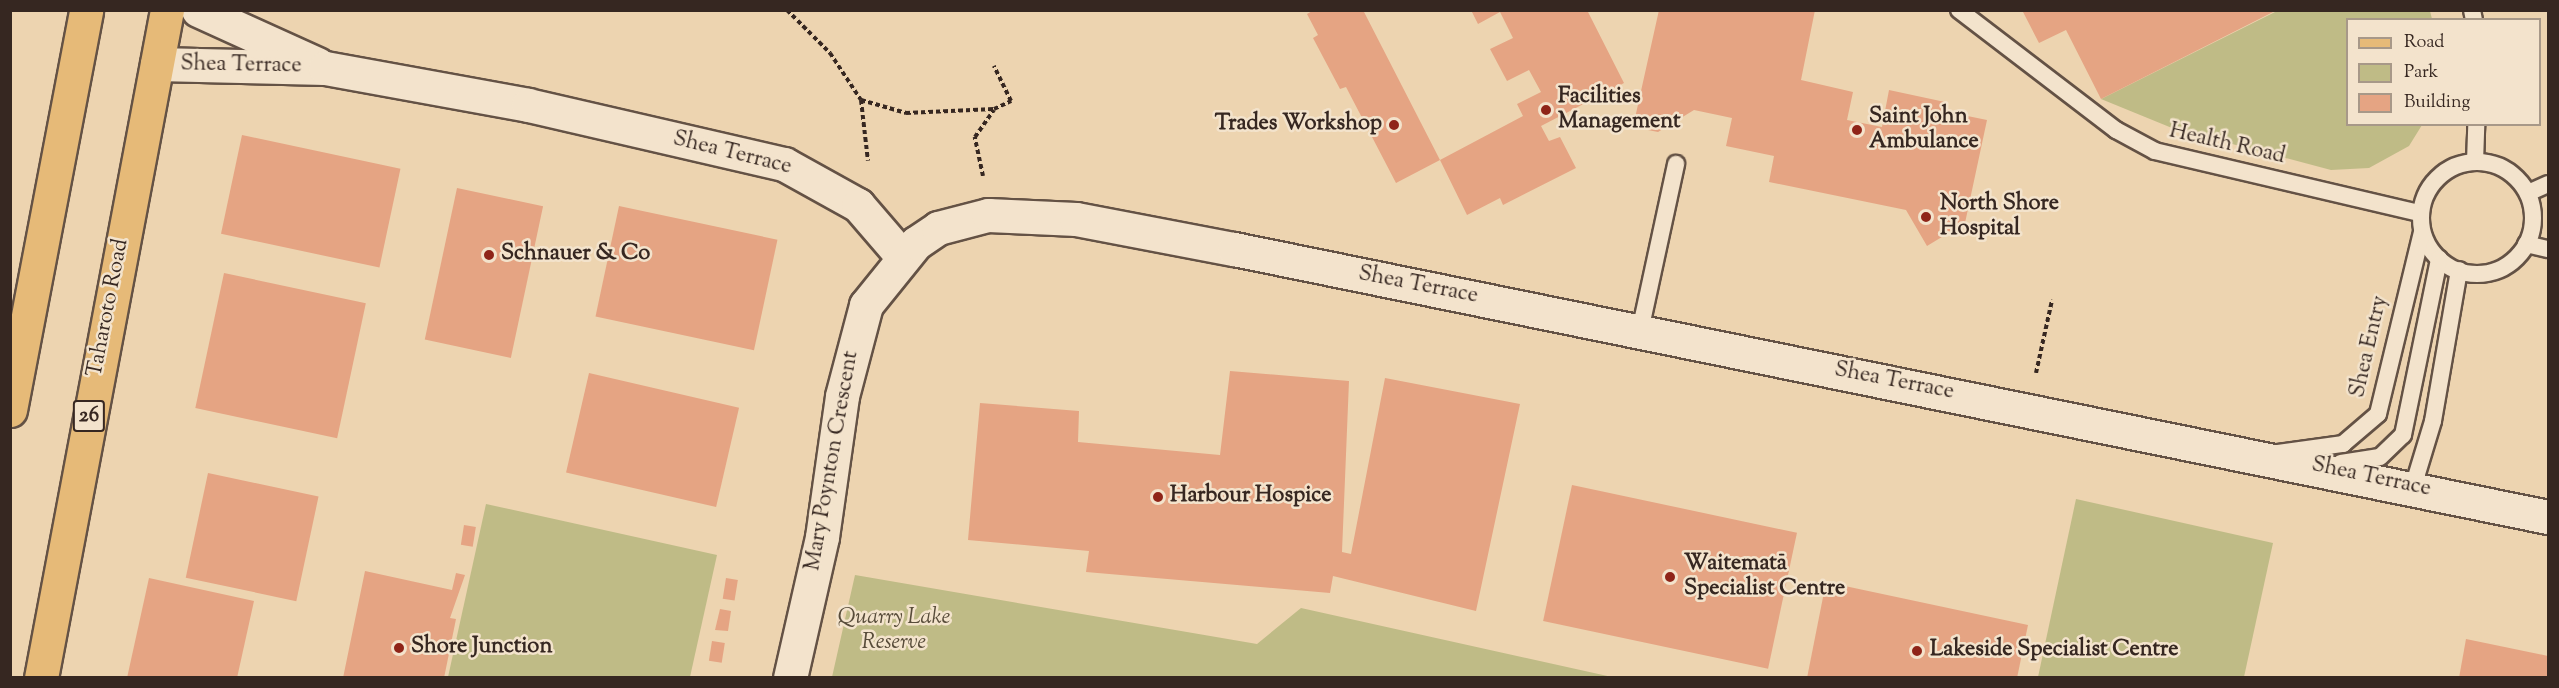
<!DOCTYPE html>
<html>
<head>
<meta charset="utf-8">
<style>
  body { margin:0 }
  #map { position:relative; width:2559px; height:688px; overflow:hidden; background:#edd4b0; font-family:"Sorts Mill Goudy",serif }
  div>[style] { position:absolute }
  .green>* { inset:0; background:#bfbb86 }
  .building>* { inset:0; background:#e5a483; transform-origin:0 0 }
  .path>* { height:4px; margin-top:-2px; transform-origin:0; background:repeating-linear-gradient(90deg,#362721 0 4.5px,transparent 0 7.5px) }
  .roads { filter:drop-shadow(2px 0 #645245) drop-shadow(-2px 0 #645245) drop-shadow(0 2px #645245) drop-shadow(0 -2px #645245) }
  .service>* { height:16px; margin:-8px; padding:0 8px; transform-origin:8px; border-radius:8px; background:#f3e3cc }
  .service>.ring { margin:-8px; padding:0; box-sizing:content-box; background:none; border:16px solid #f3e3cc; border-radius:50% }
  .minor>* { height:33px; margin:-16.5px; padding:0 16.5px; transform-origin:16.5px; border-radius:16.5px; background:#f3e3cc }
  .primary>* { height:33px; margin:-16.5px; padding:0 16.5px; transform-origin:16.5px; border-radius:16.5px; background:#e6ba78 }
  .dots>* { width:16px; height:16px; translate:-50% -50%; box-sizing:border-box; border:3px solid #f3e3cc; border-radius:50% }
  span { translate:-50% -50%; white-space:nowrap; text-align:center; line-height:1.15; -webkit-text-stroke:5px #f3e3cc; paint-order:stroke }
  .shield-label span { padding:2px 4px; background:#f3e3cc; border:2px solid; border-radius:4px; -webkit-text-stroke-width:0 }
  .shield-label { font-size:21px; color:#362721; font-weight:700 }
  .street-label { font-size:22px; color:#362721 }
  .poi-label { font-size:22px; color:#362721; font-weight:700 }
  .left { translate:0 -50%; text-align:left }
  .right { translate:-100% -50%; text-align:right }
  .park-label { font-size:22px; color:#584c3a; font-style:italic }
  .frame { position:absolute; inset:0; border:12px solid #362721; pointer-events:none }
  .legend { position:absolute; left:2346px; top:18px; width:195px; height:108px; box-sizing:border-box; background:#f3e3cc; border:2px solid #a79888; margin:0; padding:8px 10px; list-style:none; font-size:18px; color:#362721 }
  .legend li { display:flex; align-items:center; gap:12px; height:30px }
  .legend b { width:30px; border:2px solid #a79888 }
</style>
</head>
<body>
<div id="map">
  <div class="green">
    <div style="clip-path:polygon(2277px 11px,2430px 11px,2432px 19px,2348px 20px,2348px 124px,2422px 125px,2409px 146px,2369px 168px,2331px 170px,2172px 128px,2101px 99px)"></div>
    <div style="clip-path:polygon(2076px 499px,2273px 543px,2244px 677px,2038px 677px)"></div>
    <div style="clip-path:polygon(486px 504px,717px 555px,690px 677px,448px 677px)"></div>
    <div style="clip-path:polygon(855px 575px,1257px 644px,1301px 608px,1612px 677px,832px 677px)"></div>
  </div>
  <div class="building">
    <div style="clip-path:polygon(1314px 10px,1363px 10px,1440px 160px,1396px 183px,1346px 87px,1340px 89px,1313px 38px,1318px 35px,1307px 14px)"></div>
    <div style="clip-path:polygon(1471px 10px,1587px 10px,1624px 83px,1541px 126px,1549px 141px,1560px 137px,1576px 168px,1503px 205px,1500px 198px,1467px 215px,1440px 160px,1523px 116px,1517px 104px,1541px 92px,1529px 70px,1507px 81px,1490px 49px,1513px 38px,1500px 12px,1478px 24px)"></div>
    <div style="clip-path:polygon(1659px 10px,1815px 10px,1801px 80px,1853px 92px,1847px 120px,1882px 127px,1889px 90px,1945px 102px,1943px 111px,1987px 120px,1965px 223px,1927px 246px,1906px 210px,1769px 182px,1774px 156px,1726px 146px,1732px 118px,1694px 110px,1658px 132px,1633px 127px)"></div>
    <div style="clip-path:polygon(2022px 10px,2277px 10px,2101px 99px,2066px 30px,2039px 43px)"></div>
    <div style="left:242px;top:135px;width:162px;height:101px;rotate:12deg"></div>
    <div style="left:457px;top:188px;width:88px;height:155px;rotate:12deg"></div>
    <div style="left:619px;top:206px;width:162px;height:113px;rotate:12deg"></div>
    <div style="left:224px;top:273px;width:145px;height:138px;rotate:12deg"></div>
    <div style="clip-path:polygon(1230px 371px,1349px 381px,1342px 552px,1351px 554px,1385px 378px,1520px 404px,1476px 611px,1333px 576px,1330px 593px,1086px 572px,1089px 551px,968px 540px,980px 403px,1079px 411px,1078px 442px,1220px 455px)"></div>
    <div style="left:589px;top:373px;width:154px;height:102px;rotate:13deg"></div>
    <div style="left:208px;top:473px;width:113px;height:107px;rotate:12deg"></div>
    <div style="left:1572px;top:485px;width:230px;height:139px;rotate:12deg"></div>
    <div style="left:464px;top:525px;width:12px;height:20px;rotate:9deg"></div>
    <div style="clip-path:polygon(365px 571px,452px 590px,456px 573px,465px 575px,450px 618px,456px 619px,444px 678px,343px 678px)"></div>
    <div style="clip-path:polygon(149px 578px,254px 601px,237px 678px,127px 678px)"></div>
    <div style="left:726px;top:578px;width:12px;height:21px;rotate:9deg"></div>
    <div style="clip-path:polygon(1826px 582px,2028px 625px,2017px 678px,1807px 678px)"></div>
    <div style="clip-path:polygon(720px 609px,731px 611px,728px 631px,715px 630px)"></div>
    <div style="clip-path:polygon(2466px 639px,2548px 656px,2548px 678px,2459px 678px)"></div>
    <div style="left:712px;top:641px;width:13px;height:20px;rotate:9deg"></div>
  </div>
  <div class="path">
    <div style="left:787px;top:10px;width:61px;rotate:45deg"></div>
    <div style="left:830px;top:53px;width:56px;rotate:56.6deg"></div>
    <div style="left:861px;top:100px;width:47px;rotate:16.1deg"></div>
    <div style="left:906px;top:113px;width:88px;rotate:-2.6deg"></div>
    <div style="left:994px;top:109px;width:19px;rotate:-25deg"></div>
    <div style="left:1011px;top:101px;width:39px;rotate:-116deg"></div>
    <div style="left:861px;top:100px;width:61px;rotate:83.5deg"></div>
    <div style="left:983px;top:176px;width:40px;rotate:-102deg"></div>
    <div style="left:975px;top:137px;width:33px;rotate:-55deg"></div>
    <div style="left:2036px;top:373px;width:75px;rotate:-77.6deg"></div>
  </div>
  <div class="roads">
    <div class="service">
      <div style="left:1959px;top:10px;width:198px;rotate:37.4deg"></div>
      <div style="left:2116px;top:130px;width:44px;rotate:28.3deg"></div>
      <div style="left:2155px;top:151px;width:272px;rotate:13.2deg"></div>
      <div style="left:2472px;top:10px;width:10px;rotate:79deg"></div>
      <div style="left:2475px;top:162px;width:38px;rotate:-88deg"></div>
      <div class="ring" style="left:2421px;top:162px;width:96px;height:96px"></div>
      <div style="left:2528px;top:193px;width:22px;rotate:-24deg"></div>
      <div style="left:2526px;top:244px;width:23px;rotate:13deg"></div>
      <div style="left:1640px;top:331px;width:171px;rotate:-77.8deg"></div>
      <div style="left:2278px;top:453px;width:66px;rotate:-7.9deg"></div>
      <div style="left:2343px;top:444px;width:46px;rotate:-40.6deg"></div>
      <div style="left:2378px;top:414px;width:187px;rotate:-76.4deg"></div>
      <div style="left:2341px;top:463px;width:39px;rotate:-9deg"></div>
      <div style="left:2380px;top:457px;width:32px;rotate:-44deg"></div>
      <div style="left:2403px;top:435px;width:180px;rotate:-78.4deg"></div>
      <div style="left:2413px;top:487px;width:69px;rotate:-73.1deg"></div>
      <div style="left:2433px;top:421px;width:153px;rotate:-80.2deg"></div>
    </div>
    <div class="minor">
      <div style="left:198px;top:10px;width:131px;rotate:24.4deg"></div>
      <div style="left:157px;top:64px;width:168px;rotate:1.4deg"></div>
      <div style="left:325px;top:68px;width:206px;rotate:10.3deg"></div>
      <div style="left:528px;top:105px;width:263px;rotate:13deg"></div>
      <div style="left:784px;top:164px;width:85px;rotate:29deg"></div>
      <div style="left:858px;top:205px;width:66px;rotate:49.3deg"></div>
      <div style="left:790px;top:678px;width:145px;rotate:-77.2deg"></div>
      <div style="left:822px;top:537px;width:142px;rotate:-81.9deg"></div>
      <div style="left:842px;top:396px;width:94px;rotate:-75.2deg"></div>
      <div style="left:866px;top:305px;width:80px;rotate:-51.1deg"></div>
      <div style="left:916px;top:243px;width:27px;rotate:-34deg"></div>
      <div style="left:938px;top:228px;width:52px;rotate:-14.6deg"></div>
      <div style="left:988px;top:215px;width:88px;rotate:2.6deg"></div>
      <div style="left:1076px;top:219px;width:161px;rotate:10.8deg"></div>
      <div style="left:1234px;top:249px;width:1341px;rotate:11.53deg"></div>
    </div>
    <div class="primary">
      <div style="left:10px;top:410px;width:407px;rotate:-79.2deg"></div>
      <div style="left:41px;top:678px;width:680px;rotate:-79.32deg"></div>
    </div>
  </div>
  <div class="dots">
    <div style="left:1546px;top:110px;background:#8f2418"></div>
    <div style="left:1394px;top:125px;background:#8f2418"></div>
    <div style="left:1857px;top:130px;background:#8f2418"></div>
    <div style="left:1926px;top:217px;background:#8f2418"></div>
    <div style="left:489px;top:255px;background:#8f2418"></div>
    <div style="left:1158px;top:497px;background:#8f2418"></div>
    <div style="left:1670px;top:577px;background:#8f2418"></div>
    <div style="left:399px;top:648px;background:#8f2418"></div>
    <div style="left:1917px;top:651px;background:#8f2418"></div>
  </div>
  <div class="shield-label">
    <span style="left:89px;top:416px">26</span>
  </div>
  <div class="street-label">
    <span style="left:241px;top:66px;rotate:1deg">Shea Terrace</span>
    <span style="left:2227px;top:145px;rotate:13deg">Health Road</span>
    <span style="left:732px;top:154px;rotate:14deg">Shea Terrace</span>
    <span style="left:1418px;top:286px;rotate:11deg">Shea Terrace</span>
    <span style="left:109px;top:308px;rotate:-79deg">Taharoto Road</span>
    <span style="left:2370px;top:347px;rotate:-77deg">Shea Entry</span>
    <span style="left:1894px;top:382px;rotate:11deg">Shea Terrace</span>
    <span style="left:833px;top:461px;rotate:-80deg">Mary Poynton Crescent</span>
    <span style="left:2371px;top:478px;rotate:12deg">Shea Terrace</span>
  </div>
  <div class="poi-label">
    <span class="left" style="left:1558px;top:110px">Facilities<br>Management</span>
    <span class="left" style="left:1869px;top:130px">Saint John<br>Ambulance</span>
    <span class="right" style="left:1382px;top:125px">Trades Workshop</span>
    <span class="left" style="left:1940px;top:217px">North Shore<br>Hospital</span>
    <span class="left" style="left:501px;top:255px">Schnauer &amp; Co</span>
    <span class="left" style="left:1170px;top:497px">Harbour Hospice</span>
    <span class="left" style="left:1684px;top:577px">Waitematā<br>Specialist Centre</span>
    <span class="left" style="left:411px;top:648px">Shore Junction</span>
    <span class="left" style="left:1930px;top:651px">Lakeside Specialist Centre</span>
  </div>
  <div class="park-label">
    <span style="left:894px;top:631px">Quarry Lake<br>Reserve</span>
  </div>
  <div class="frame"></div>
  <ul class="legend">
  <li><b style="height:8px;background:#e6ba78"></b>Road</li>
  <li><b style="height:16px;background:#bfbb86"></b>Park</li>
  <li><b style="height:16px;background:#e5a483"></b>Building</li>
  </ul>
</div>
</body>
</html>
